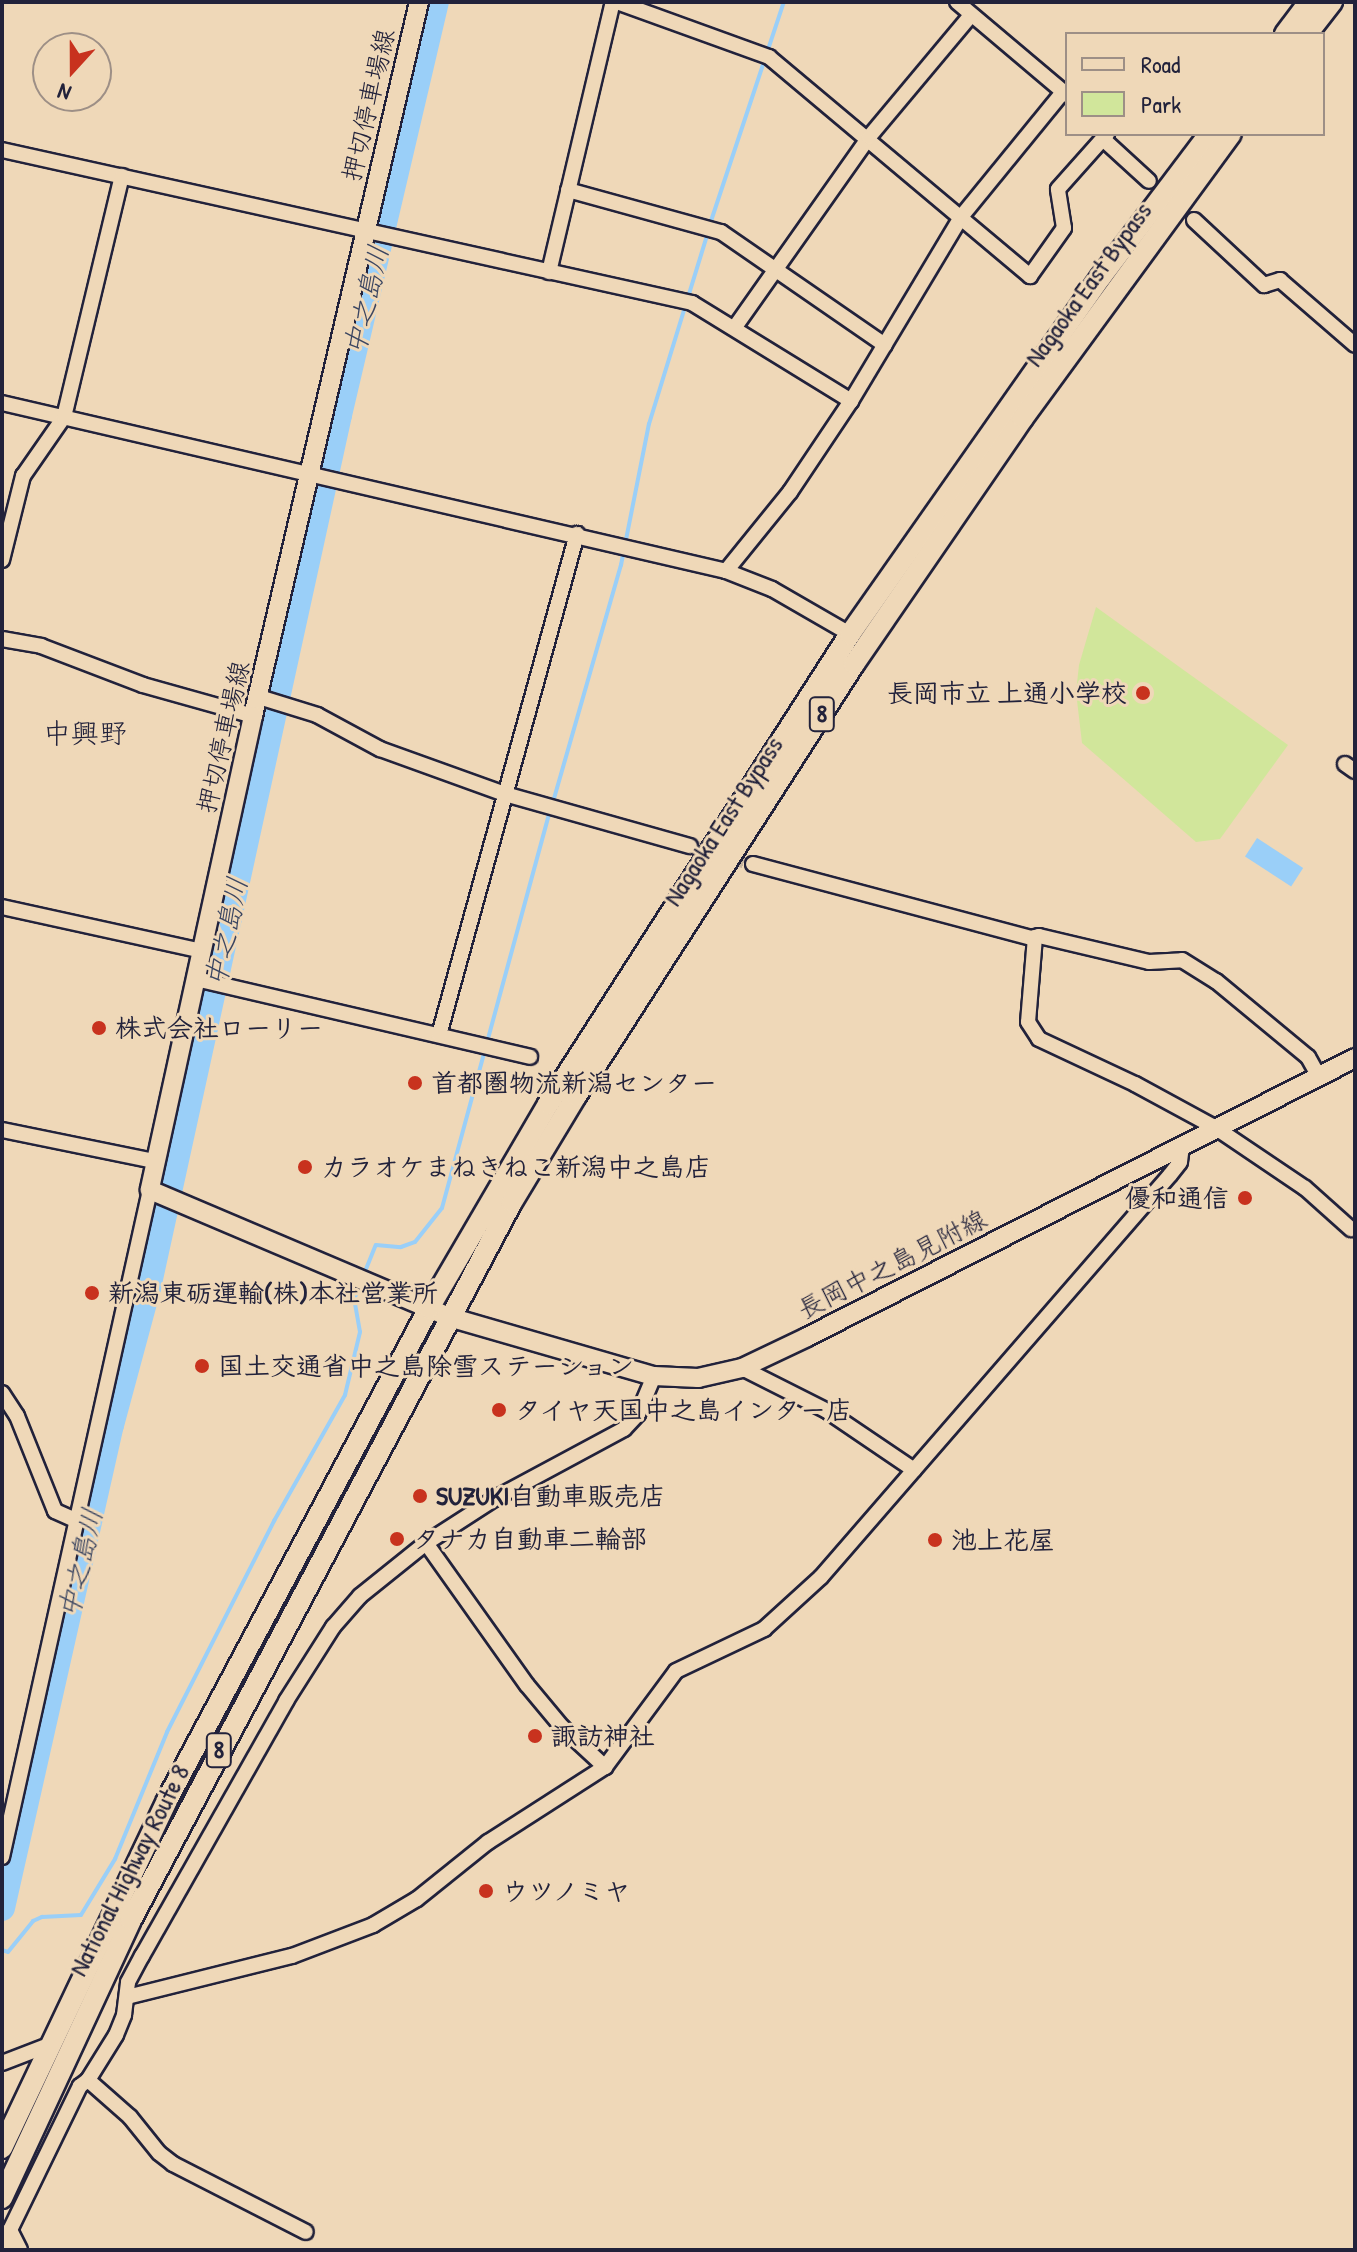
<!DOCTYPE html>
<html>
<head>
<meta charset="utf-8">
<style>
  body { margin:0 }
  #map { position:relative; width:1357px; height:2252px; overflow:hidden; background:#efd8b8; font-family:"Patrick Hand","Klee One",sans-serif }
  div>[style] { position:absolute }
  .green>* { inset:0; background:#d1e69b }
  .water>* { inset:0; background:#9acff8; transform-origin:0 0 }
  .stream>* { height:4px; margin:-2px; padding:0 2px; transform-origin:2px; border-radius:2px; background:#9acff8 }
  .river>* { height:26px; margin:-13px; padding:0 13px; transform-origin:13px; border-radius:13px; background:#9acff8 }
  .minor-tunnel>* { height:14px; margin-top:-7px; transform-origin:0; background:repeating-linear-gradient(90deg,#c6b49f 0 14px,transparent 0 21px) }
  .roads { filter:drop-shadow(2px 0 #22223b) drop-shadow(-2px 0 #22223b) drop-shadow(0 2px #22223b) drop-shadow(0 -2px #22223b) }
  .minor>* { height:14px; margin:-7px; padding:0 7px; transform-origin:7px; border-radius:7px; background:#efd8b8 }
  .major>* { height:18px; margin:-9px; padding:0 9px; transform-origin:9px; border-radius:9px; background:#efd8b8 }
  .highway>* { height:20px; margin:-10px; padding:0 10px; transform-origin:10px; border-radius:10px; background:#efd8b8 }
  .dots>* { width:22px; height:22px; translate:-50% -50%; box-sizing:border-box; border:4px solid #efd8b8; border-radius:50% }
  span { translate:-50% -50%; white-space:nowrap; text-align:center; line-height:1.15; -webkit-text-stroke:6px #efd8b8; paint-order:stroke }
  .shield-label span { padding:2px 6px; background:#efd8b8; border:2px solid; border-radius:6px; -webkit-text-stroke-width:0 }
  .shield-label { font-size:24px; color:#22223b; font-weight:700 }
  .street-label { font-size:26px; color:#22223b }
  .poi-label { font-size:26px; color:#22223b; font-weight:700 }
  .right { translate:-100% -50%; text-align:right }
  .left { translate:0 -50%; text-align:left }
  .water-label { font-size:28px; color:#3a4561; font-style:italic }
  .neighbourhood-label { font-size:28px; color:#22223b }
  .frame { position:absolute; inset:0; border:4px solid #22223b; pointer-events:none }
  .legend { position:absolute; left:1065px; top:32px; width:260px; height:104px; box-sizing:border-box; background:#efd8b8; border:2px solid #9d8f86; margin:0; padding:10px 14px; list-style:none; font-size:24px; color:#22223b }
  .legend li { display:flex; align-items:center; gap:16px; height:40px }
  .legend b { width:40px; border:2px solid #9d8f86 }
  .north { position:absolute; left:32px; top:32px; width:80px; height:80px; box-sizing:border-box; background:#efd8b8; border:2px solid #9d8f86; border-radius:50%; rotate:201deg; font-size:22px; font-weight:700; line-height:32px; text-align:center; color:#22223b }
  .north::after { content:''; display:block; margin:auto; width:28px; height:36px; background:#c8321e; clip-path:polygon(50% 0,100% 100%,50% 72%,0 100%) }
</style>
</head>
<body>
<div id="map">
  <div class="green">
    <div style="clip-path:polygon(1096px 607px,1288px 745px,1220px 839px,1196px 842px,1082px 743px,1076px 692px,1079px 665px)"></div>
  </div>
  <div class="water">
    <div style="left:1257px;top:838px;width:55px;height:22px;rotate:33deg"></div>
  </div>
  <div class="stream">
    <div style="left:710px;top:224px;width:234px;rotate:-71.6deg"></div>
    <div style="left:553px;top:802px;width:247px;rotate:-74deg"></div>
    <div style="left:621px;top:565px;width:144px;rotate:-78.8deg"></div>
    <div style="left:649px;top:424px;width:201px;rotate:-72.9deg"></div>
    <div style="left:364px;top:1274px;width:31px;rotate:-68deg"></div>
    <div style="left:376px;top:1245px;width:25px;rotate:5deg"></div>
    <div style="left:401px;top:1247px;width:15px;rotate:-20deg"></div>
    <div style="left:415px;top:1242px;width:43px;rotate:-51.5deg"></div>
    <div style="left:442px;top:1208px;width:411px;rotate:-74.8deg"></div>
    <div style="left:2px;top:1950px;width:6px;rotate:18deg"></div>
    <div style="left:8px;top:1952px;width:40px;rotate:-51deg"></div>
    <div style="left:33px;top:1921px;width:10px;rotate:-24deg"></div>
    <div style="left:42px;top:1917px;width:39px;rotate:-3deg"></div>
    <div style="left:81px;top:1915px;width:66px;rotate:-58.7deg"></div>
    <div style="left:115px;top:1859px;width:137px;rotate:-67.7deg"></div>
    <div style="left:167px;top:1732px;width:237px;rotate:-63.1deg"></div>
    <div style="left:274px;top:1521px;width:145px;rotate:-60.6deg"></div>
    <div style="left:345px;top:1395px;width:65px;rotate:-76.6deg"></div>
    <div style="left:360px;top:1332px;width:34px;rotate:-100deg"></div>
    <div style="left:354px;top:1299px;width:14px;rotate:-65deg"></div>
  </div>
  <div class="river">
    <div style="left:2px;top:1908px;width:495px;rotate:-77.3deg"></div>
    <div style="left:111px;top:1425px;width:142px;rotate:-74.9deg"></div>
    <div style="left:148px;top:1288px;width:894px;rotate:-77.66deg"></div>
    <div style="left:339px;top:415px;width:424px;rotate:-76.8deg"></div>
  </div>
  <div class="minor-tunnel">
    <div style="left:690px;top:846px;width:66px;rotate:15.9deg"></div>
  </div>
  <div class="roads">
    <div class="minor">
      <div style="left:617px;top:2px;width:162px;rotate:19.9deg"></div>
      <div style="left:769px;top:57px;width:341px;rotate:40deg"></div>
      <div style="left:1030px;top:276px;width:59px;rotate:-54.7deg"></div>
      <div style="left:1064px;top:228px;width:39px;rotate:-99deg"></div>
      <div style="left:1058px;top:189px;width:74px;rotate:-48.3deg"></div>
      <div style="left:957px;top:2px;width:144px;rotate:40.2deg"></div>
      <div style="left:1103px;top:139px;width:62px;rotate:42.4deg"></div>
      <div style="left:2px;top:150px;width:707px;rotate:12.5deg"></div>
      <div style="left:692px;top:303px;width:187px;rotate:31.6deg"></div>
      <div style="left:568px;top:190px;width:159px;rotate:15.4deg"></div>
      <div style="left:721px;top:232px;width:199px;rotate:34.6deg"></div>
      <div style="left:1194px;top:220px;width:96px;rotate:42.9deg"></div>
      <div style="left:1264px;top:285px;width:17px;rotate:-17deg"></div>
      <div style="left:1280px;top:280px;width:99px;rotate:40.9deg"></div>
      <div style="left:549px;top:272px;width:277px;rotate:-76.7deg"></div>
      <div style="left:735px;top:327px;width:232px;rotate:-54.8deg"></div>
      <div style="left:869px;top:137px;width:159px;rotate:-50.1deg"></div>
      <div style="left:2px;top:403px;width:743px;rotate:13.06deg"></div>
      <div style="left:726px;top:571px;width:49px;rotate:21.4deg"></div>
      <div style="left:772px;top:589px;width:90px;rotate:30deg"></div>
      <div style="left:2px;top:560px;width:87px;rotate:-76deg"></div>
      <div style="left:23px;top:476px;width:72px;rotate:-55.2deg"></div>
      <div style="left:64px;top:417px;width:248px;rotate:-76.5deg"></div>
      <div style="left:726px;top:571px;width:102px;rotate:-51deg"></div>
      <div style="left:790px;top:492px;width:110px;rotate:-56.2deg"></div>
      <div style="left:851px;top:401px;width:214px;rotate:-59.1deg"></div>
      <div style="left:961px;top:217px;width:161px;rotate:-50.8deg"></div>
      <div style="left:2px;top:639px;width:40px;rotate:10deg"></div>
      <div style="left:41px;top:646px;width:109px;rotate:20.9deg"></div>
      <div style="left:143px;top:685px;width:114px;rotate:15.7deg"></div>
      <div style="left:259px;top:697px;width:61px;rotate:17.2deg"></div>
      <div style="left:317px;top:715px;width:72px;rotate:28.4deg"></div>
      <div style="left:380px;top:749px;width:136px;rotate:19.8deg"></div>
      <div style="left:508px;top:795px;width:189px;rotate:15.7deg"></div>
      <div style="left:1345px;top:764px;width:12px;rotate:35deg"></div>
      <div style="left:753px;top:864px;width:288px;rotate:14.9deg"></div>
      <div style="left:1031px;top:938px;width:8px;rotate:-14deg"></div>
      <div style="left:1039px;top:936px;width:113px;rotate:13.3deg"></div>
      <div style="left:1149px;top:962px;width:33px;rotate:-3deg"></div>
      <div style="left:1182px;top:960px;width:40px;rotate:32deg"></div>
      <div style="left:1216px;top:981px;width:119px;rotate:39.6deg"></div>
      <div style="left:1308px;top:1057px;width:23px;rotate:61deg"></div>
      <div style="left:2px;top:907px;width:205px;rotate:12.4deg"></div>
      <div style="left:1035px;top:937px;width:85px;rotate:94.7deg"></div>
      <div style="left:1028px;top:1022px;width:20px;rotate:57deg"></div>
      <div style="left:1039px;top:1039px;width:106px;rotate:25.1deg"></div>
      <div style="left:1135px;top:1084px;width:92px;rotate:28.5deg"></div>
      <div style="left:1216px;top:1128px;width:107px;rotate:34deg"></div>
      <div style="left:1305px;top:1188px;width:62px;rotate:41.7deg"></div>
      <div style="left:196px;top:979px;width:343px;rotate:13.1deg"></div>
      <div style="left:439px;top:1035px;width:520px;rotate:-74.6deg"></div>
      <div style="left:2px;top:1130px;width:155px;rotate:11.5deg"></div>
      <div style="left:742px;top:1368px;width:95px;rotate:26.8deg"></div>
      <div style="left:827px;top:1411px;width:105px;rotate:34.1deg"></div>
      <div style="left:2px;top:1393px;width:27px;rotate:57deg"></div>
      <div style="left:17px;top:1416px;width:102px;rotate:68.2deg"></div>
      <div style="left:55px;top:1511px;width:24px;rotate:24deg"></div>
      <div style="left:426px;top:1543px;width:174px;rotate:54.6deg"></div>
      <div style="left:527px;top:1685px;width:55px;rotate:50.2deg"></div>
      <div style="left:562px;top:1727px;width:59px;rotate:42.9deg"></div>
      <div style="left:605px;top:1767px;width:119px;rotate:-53.5deg"></div>
      <div style="left:676px;top:1671px;width:98px;rotate:-25.5deg"></div>
      <div style="left:764px;top:1629px;width:77px;rotate:-42.4deg"></div>
      <div style="left:821px;top:1577px;width:532px;rotate:-49.04deg"></div>
      <div style="left:1170px;top:1175px;width:16px;rotate:-52deg"></div>
      <div style="left:1180px;top:1162px;width:16px;rotate:-83deg"></div>
      <div style="left:2px;top:1857px;width:683px;rotate:-77.49deg"></div>
      <div style="left:127px;top:1997px;width:170px;rotate:-14deg"></div>
      <div style="left:292px;top:1956px;width:87px;rotate:-20.9deg"></div>
      <div style="left:373px;top:1925px;width:51px;rotate:-30.6deg"></div>
      <div style="left:417px;top:1899px;width:91px;rotate:-38.8deg"></div>
      <div style="left:488px;top:1842px;width:139px;rotate:-32.7deg"></div>
      <div style="left:2px;top:2063px;width:50px;rotate:-21deg"></div>
      <div style="left:88px;top:2080px;width:56px;rotate:41.4deg"></div>
      <div style="left:130px;top:2117px;width:46px;rotate:51.1deg"></div>
      <div style="left:159px;top:2153px;width:18px;rotate:38deg"></div>
      <div style="left:173px;top:2164px;width:149px;rotate:27.1deg"></div>
      <div style="left:10px;top:2230px;width:22px;rotate:63deg"></div>
      <div style="left:4px;top:2250px;width:21px;rotate:-73deg"></div>
      <div style="left:10px;top:2230px;width:160px;rotate:-64.1deg"></div>
      <div style="left:80px;top:2086px;width:10px;rotate:-37deg"></div>
      <div style="left:88px;top:2080px;width:53px;rotate:-58.1deg"></div>
      <div style="left:116px;top:2035px;width:22px;rotate:-68deg"></div>
      <div style="left:124px;top:2015px;width:33px;rotate:-83deg"></div>
      <div style="left:128px;top:1982px;width:30px;rotate:-62deg"></div>
      <div style="left:142px;top:1956px;width:293px;rotate:-60.5deg"></div>
      <div style="left:286px;top:1701px;width:88px;rotate:-57.6deg"></div>
      <div style="left:333px;top:1627px;width:41px;rotate:-48.9deg"></div>
      <div style="left:360px;top:1596px;width:85px;rotate:-38.8deg"></div>
      <div style="left:426px;top:1543px;width:81px;rotate:-32.9deg"></div>
      <div style="left:494px;top:1499px;width:148px;rotate:-28.3deg"></div>
      <div style="left:624px;top:1429px;width:21px;rotate:-47deg"></div>
      <div style="left:638px;top:1414px;width:41px;rotate:-67.2deg"></div>
    </div>
    <div class="major">
      <div style="left:419px;top:2px;width:733px;rotate:103.09deg"></div>
      <div style="left:253px;top:716px;width:485px;rotate:102.3deg"></div>
      <div style="left:150px;top:1190px;width:325px;rotate:23deg"></div>
      <div style="left:449px;top:1317px;width:213px;rotate:16.1deg"></div>
      <div style="left:654px;top:1376px;width:44px;rotate:2.6deg"></div>
      <div style="left:698px;top:1378px;width:45px;rotate:-12.8deg"></div>
      <div style="left:742px;top:1368px;width:72px;rotate:-25.5deg"></div>
      <div style="left:807px;top:1337px;width:615px;rotate:-26.98deg"></div>
    </div>
    <div class="highway">
      <div style="left:1285px;top:34px;width:40px;rotate:-53deg"></div>
      <div style="left:1307px;top:34px;width:41px;rotate:-52deg"></div>
      <div style="left:2px;top:2148px;width:385px;rotate:-64.6deg"></div>
      <div style="left:167px;top:1800px;width:557px;rotate:-61.96deg"></div>
      <div style="left:429px;top:1308px;width:236px;rotate:-59.7deg"></div>
      <div style="left:548px;top:1104px;width:559px;rotate:-57.28deg"></div>
      <div style="left:850px;top:634px;width:436px;rotate:-54.9deg"></div>
      <div style="left:1101px;top:277px;width:179px;rotate:-52.9deg"></div>
      <div style="left:2px;top:2198px;width:306px;rotate:-65.1deg"></div>
      <div style="left:131px;top:1920px;width:813px;rotate:-62.05deg"></div>
      <div style="left:512px;top:1202px;width:124px;rotate:-58.9deg"></div>
      <div style="left:576px;top:1096px;width:514px;rotate:-57.24deg"></div>
      <div style="left:854px;top:664px;width:298px;rotate:-55.5deg"></div>
      <div style="left:1023px;top:418px;width:352px;rotate:-53.8deg"></div>
    </div>
  </div>
  <div class="dots">
    <div style="left:1143px;top:693px;background:#c8321e"></div>
    <div style="left:99px;top:1028px;background:#c8321e"></div>
    <div style="left:415px;top:1083px;background:#c8321e"></div>
    <div style="left:305px;top:1167px;background:#c8321e"></div>
    <div style="left:1245px;top:1198px;background:#c8321e"></div>
    <div style="left:92px;top:1293px;background:#c8321e"></div>
    <div style="left:202px;top:1366px;background:#c8321e"></div>
    <div style="left:499px;top:1410px;background:#c8321e"></div>
    <div style="left:420px;top:1496px;background:#c8321e"></div>
    <div style="left:397px;top:1539px;background:#c8321e"></div>
    <div style="left:935px;top:1540px;background:#c8321e"></div>
    <div style="left:535px;top:1736px;background:#c8321e"></div>
    <div style="left:486px;top:1891px;background:#c8321e"></div>
  </div>
  <div class="shield-label">
    <span style="left:822px;top:714px">8</span>
    <span style="left:219px;top:1750px">8</span>
  </div>
  <div class="street-label">
    <span style="left:368px;top:105px;rotate:-77deg">押切停車場線</span>
    <span style="left:1088px;top:284px;rotate:-54deg">Nagaoka East Bypass</span>
    <span style="left:223px;top:737px;rotate:-77deg">押切停車場線</span>
    <span style="left:723px;top:821px;rotate:-57deg">Nagaoka East Bypass</span>
    <span style="left:892px;top:1264px;rotate:-27deg">長岡中之島見附線</span>
    <span style="left:129px;top:1870px;rotate:-63deg">National Highway Route 8</span>
  </div>
  <div class="poi-label">
    <span class="right" style="left:1127px;top:693px">長岡市立 上通小学校</span>
    <span class="left" style="left:115px;top:1028px">株式会社ローリー</span>
    <span class="left" style="left:431px;top:1083px">首都圏物流新潟センター</span>
    <span class="left" style="left:321px;top:1167px">カラオケまねきねこ新潟中之島店</span>
    <span class="right" style="left:1229px;top:1198px">優和通信</span>
    <span class="left" style="left:108px;top:1293px">新潟東砺運輸(株)本社営業所</span>
    <span class="left" style="left:218px;top:1366px">国土交通省中之島除雪ステーション</span>
    <span class="left" style="left:515px;top:1410px">タイヤ天国中之島インター店</span>
    <span class="left" style="left:436px;top:1496px">SUZUKI自動車販売店</span>
    <span class="left" style="left:413px;top:1539px">タナカ自動車二輪部</span>
    <span class="left" style="left:951px;top:1540px">池上花屋</span>
    <span class="left" style="left:551px;top:1736px">諏訪神社</span>
    <span class="left" style="left:502px;top:1891px">ウツノミヤ</span>
  </div>
  <div class="water-label">
    <span style="left:366px;top:300px;rotate:-77deg">中之島川</span>
    <span style="left:226px;top:932px;rotate:-78deg">中之島川</span>
    <span style="left:80px;top:1563px;rotate:-77deg">中之島川</span>
  </div>
  <div class="neighbourhood-label">
    <span style="left:85px;top:733px">中興野</span>
  </div>
  <div class="frame"></div>
  <ul class="legend">
  <li><b style="height:10px;background:#efd8b8"></b>Road</li>
  <li><b style="height:22px;background:#d1e69b"></b>Park</li>
  </ul>
  <div class="north">N</div>
</div>
</body>
</html>
